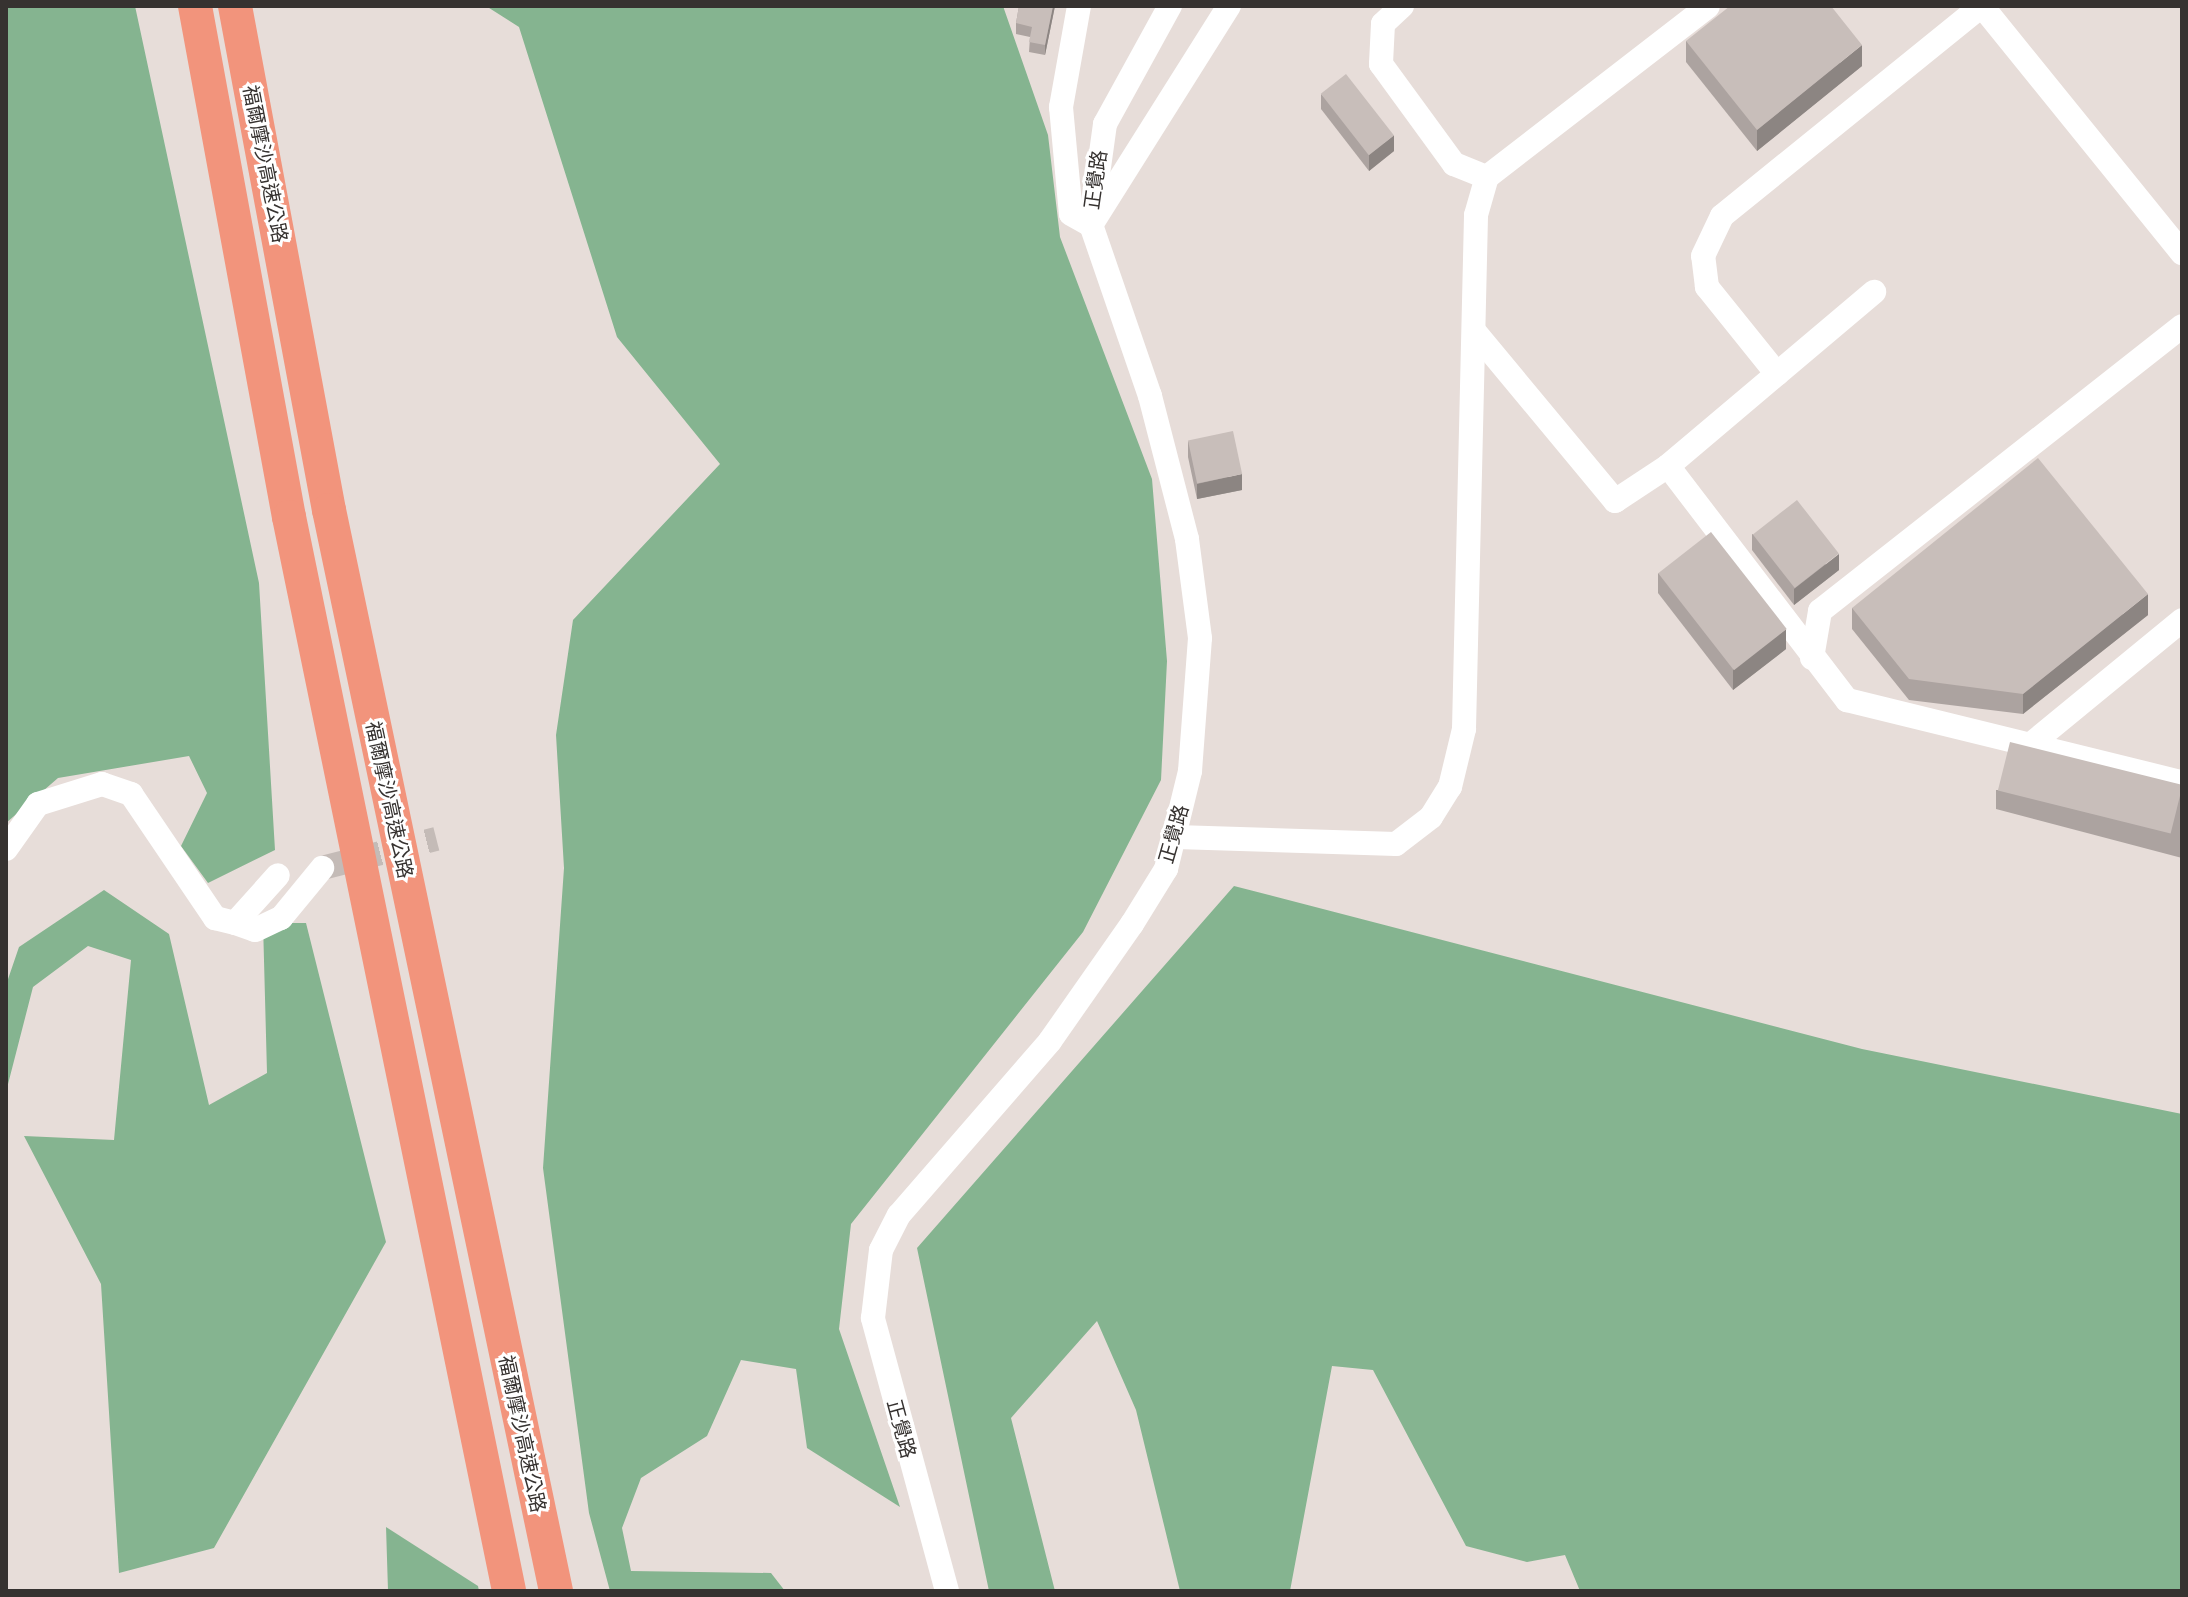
<!DOCTYPE html>
<html>
<head>
<meta charset="utf-8">
<style>
  body { margin:0 }
  #map { position:relative; width:2188px; height:1597px; overflow:hidden; background:#e7ddd9; font-family:Roboto,"Noto Sans TC",sans-serif }
  div>[style] { position:absolute }
  .forest>* { inset:0; background:#85b490 }
  .minor-tunnel>* { height:24px; margin-top:-12px; transform-origin:0; background:repeating-linear-gradient(90deg,#c4bbb7 0 24px,transparent 0 36px) }
  .minor>* { height:24px; margin:-12px; padding:0 12px; transform-origin:12px; border-radius:12px; background:#fff }
  .highway>* { height:34px; margin:-17px; padding:0 17px; transform-origin:17px; border-radius:17px; background:#f2947c }
  .wall>* { inset:0; background:#aca3a0; transform-origin:0 0 }
  .shaded-wall>* { inset:0; background:#8c8582 }
  .building>* { inset:0; background:#c8beba; transform-origin:0 0 }
  span { translate:-50% -50%; white-space:nowrap; text-align:center; line-height:1.15; -webkit-text-stroke:6px #fff; paint-order:stroke }
  .street-label { font-size:20px; color:#363230 }
  .frame { position:absolute; inset:0; border:8px solid #363230; pointer-events:none }
</style>
</head>
<body>
<div id="map">
  <div class="forest">
    <div style="clip-path:polygon(6px 6px,135px 6px,259px 583px,275px 850px,208px 883px,181px 846px,207px 793px,189px 756px,58px 778px,6px 823px)"></div>
    <div style="clip-path:polygon(486px 6px,1003px 6px,1048px 135px,1060px 237px,1152px 479px,1167px 661px,1161px 780px,1083px 932px,851px 1224px,839px 1329px,900px 1507px,807px 1448px,796px 1369px,741px 1360px,707px 1436px,641px 1478px,622px 1528px,631px 1571px,771px 1573px,785px 1591px,610px 1591px,589px 1513px,543px 1168px,564px 868px,556px 735px,573px 620px,720px 464px,617px 337px,519px 27px)"></div>
    <div style="clip-path:polygon(1234px 886px,1862px 1049px,2182px 1114px,2182px 1591px,1580px 1591px,1565px 1555px,1527px 1562px,1466px 1546px,1373px 1370px,1332px 1366px,1290px 1591px,1180px 1591px,1136px 1410px,1097px 1321px,1011px 1418px,1055px 1591px,989px 1591px,917px 1248px)"></div>
    <div style="clip-path:polygon(104px 890px,169px 934px,209px 1105px,267px 1073px,263px 923px,306px 923px,386px 1242px,214px 1548px,119px 1573px,101px 1284px,24px 1136px,114px 1140px,131px 960px,88px 946px,33px 987px,6px 1092px,6px 985px,19px 947px)"></div>
    <div style="clip-path:polygon(386px 1527px,478px 1586px,479px 1591px,388px 1591px)"></div>
  </div>
  <div class="minor-tunnel">
    <div style="left:322px;top:868px;width:118px;rotate:-14.3deg"></div>
  </div>
  <div class="minor">
    <div style="left:1079px;top:6px;width:103px;rotate:100.1deg"></div>
    <div style="left:1061px;top:107px;width:107px;rotate:84.7deg"></div>
    <div style="left:1071px;top:214px;width:23px;rotate:29deg"></div>
    <div style="left:1091px;top:225px;width:259px;rotate:-57.8deg"></div>
    <div style="left:1402px;top:6px;width:26px;rotate:137deg"></div>
    <div style="left:1383px;top:24px;width:40px;rotate:92.9deg"></div>
    <div style="left:1381px;top:64px;width:124px;rotate:53.9deg"></div>
    <div style="left:1454px;top:164px;width:35px;rotate:22deg"></div>
    <div style="left:1982px;top:6px;width:318px;rotate:51deg"></div>
    <div style="left:1474px;top:331px;width:221px;rotate:50.3deg"></div>
    <div style="left:1615px;top:501px;width:64px;rotate:-33.4deg"></div>
    <div style="left:1668px;top:466px;width:295px;rotate:52.6deg"></div>
    <div style="left:1847px;top:700px;width:345px;rotate:13.8deg"></div>
    <div style="left:1777px;top:374px;width:112px;rotate:-128.8deg"></div>
    <div style="left:1707px;top:287px;width:31px;rotate:-97deg"></div>
    <div style="left:1703px;top:256px;width:44px;rotate:-64.6deg"></div>
    <div style="left:1722px;top:216px;width:333px;rotate:-39deg"></div>
    <div style="left:1668px;top:466px;width:270px;rotate:-40.2deg"></div>
    <div style="left:1812px;top:658px;width:48px;rotate:-80.3deg"></div>
    <div style="left:1820px;top:611px;width:461px;rotate:-38.2deg"></div>
    <div style="left:2030px;top:745px;width:197px;rotate:-39.4deg"></div>
    <div style="left:1176px;top:837px;width:220px;rotate:1.8deg"></div>
    <div style="left:1396px;top:844px;width:44px;rotate:-37.6deg"></div>
    <div style="left:1431px;top:817px;width:36px;rotate:-58deg"></div>
    <div style="left:1450px;top:787px;width:60px;rotate:-76.4deg"></div>
    <div style="left:1464px;top:729px;width:514px;rotate:-88.66deg"></div>
    <div style="left:1476px;top:215px;width:40px;rotate:-74deg"></div>
    <div style="left:1487px;top:177px;width:279px;rotate:-37.7deg"></div>
    <div style="left:6px;top:849px;width:55px;rotate:-54.6deg"></div>
    <div style="left:38px;top:804px;width:67px;rotate:-17.4deg"></div>
    <div style="left:102px;top:784px;width:31px;rotate:19deg"></div>
    <div style="left:131px;top:794px;width:150px;rotate:55.9deg"></div>
    <div style="left:215px;top:918px;width:21px;rotate:14deg"></div>
    <div style="left:235px;top:923px;width:64px;rotate:-48.1deg"></div>
    <div style="left:235px;top:923px;width:21px;rotate:19deg"></div>
    <div style="left:255px;top:930px;width:29px;rotate:-25deg"></div>
    <div style="left:281px;top:918px;width:65px;rotate:-50.6deg"></div>
    <div style="left:947px;top:1591px;width:283px;rotate:-105.2deg"></div>
    <div style="left:873px;top:1318px;width:68px;rotate:-83.3deg"></div>
    <div style="left:881px;top:1250px;width:39px;rotate:-63deg"></div>
    <div style="left:899px;top:1215px;width:230px;rotate:-49deg"></div>
    <div style="left:1050px;top:1041px;width:143px;rotate:-55deg"></div>
    <div style="left:1132px;top:924px;width:65px;rotate:-58.3deg"></div>
    <div style="left:1166px;top:869px;width:101px;rotate:-76.2deg"></div>
    <div style="left:1190px;top:771px;width:133px;rotate:-85.7deg"></div>
    <div style="left:1200px;top:638px;width:100px;rotate:-97.5deg"></div>
    <div style="left:1187px;top:539px;width:148px;rotate:-104.5deg"></div>
    <div style="left:1150px;top:396px;width:181px;rotate:-109deg"></div>
    <div style="left:1091px;top:225px;width:102px;rotate:-82.1deg"></div>
    <div style="left:1105px;top:124px;width:135px;rotate:-61.2deg"></div>
  </div>
  <div class="highway">
    <div style="left:195px;top:6px;width:520px;rotate:79.58deg"></div>
    <div style="left:289px;top:517px;width:1096px;rotate:78.42deg"></div>
    <div style="left:235px;top:6px;width:513px;rotate:79.44deg"></div>
    <div style="left:329px;top:510px;width:1105px;rotate:78.14deg"></div>
  </div>
  <div class="wall">
    <div style="clip-path:polygon(1019px 6px,1055px 6px,1045px 55px,1029px 52px,1030px 37px,1016px 34px,1016px 23px)"></div>
    <div style="clip-path:polygon(1686px 41px,1862px 66px,1757px 151px,1686px 62px)"></div>
    <div style="clip-path:polygon(1321px 94px,1394px 151px,1369px 171px,1321px 109px)"></div>
    <div style="clip-path:polygon(1188px 441px,1242px 490px,1197px 499px,1188px 457px)"></div>
    <div style="clip-path:polygon(1752px 534px,1839px 570px,1794px 605px,1752px 550px)"></div>
    <div style="clip-path:polygon(1658px 573px,1786px 649px,1733px 690px,1658px 593px)"></div>
    <div style="clip-path:polygon(1852px 608px,2148px 615px,2023px 714px,1909px 700px,1852px 629px)"></div>
    <div style="left:2182px;top:630px;width:24px;height:2px;rotate:90deg"></div>
    <div style="clip-path:polygon(2182px 786px,2182px 858px,1996px 809px,1996px 790px)"></div>
  </div>
  <div class="shaded-wall">
    <div style="clip-path:polygon(1053px 6px,1055px 6px,1045px 55px,1045px 45px)"></div>
    <div style="clip-path:polygon(1862px 45px,1862px 66px,1757px 151px,1757px 130px)"></div>
    <div style="clip-path:polygon(1394px 135px,1394px 151px,1369px 171px,1369px 155px)"></div>
    <div style="clip-path:polygon(1242px 474px,1242px 490px,1197px 499px,1197px 484px)"></div>
    <div style="clip-path:polygon(1839px 554px,1839px 570px,1794px 605px,1794px 589px)"></div>
    <div style="clip-path:polygon(2148px 594px,2148px 615px,2023px 714px,2023px 694px)"></div>
    <div style="clip-path:polygon(1786px 629px,1786px 649px,1733px 690px,1733px 669px)"></div>
  </div>
  <div class="building">
    <div style="clip-path:polygon(1019px 6px,1053px 6px,1045px 45px,1029px 42px,1032px 27px,1016px 23px)"></div>
    <div style="clip-path:polygon(1730px 6px,1831px 6px,1862px 45px,1757px 130px,1686px 41px)"></div>
    <div style="left:1346px;top:74px;width:78px;height:32px;rotate:52deg"></div>
    <div style="left:1233px;top:431px;width:44px;height:46px;rotate:78deg"></div>
    <div style="clip-path:polygon(2038px 458px,2148px 594px,2023px 694px,1909px 679px,1852px 608px)"></div>
    <div style="left:1797px;top:500px;width:68px;height:56px;rotate:52deg"></div>
    <div style="left:1711px;top:532px;width:123px;height:67px;rotate:52deg"></div>
    <div style="left:2010px;top:742px;width:178px;height:50px;rotate:14deg"></div>
  </div>
  <div class="street-label">
    <span style="left:265px;top:164px;rotate:79deg">福爾摩沙高速公路</span>
    <span style="left:1096px;top:180px;rotate:-82deg">正覺路</span>
    <span style="left:389px;top:800px;rotate:78deg">福爾摩沙高速公路</span>
    <span style="left:1174px;top:834px;rotate:-74deg">正覺路</span>
    <span style="left:901px;top:1429px;rotate:75deg">正覺路</span>
    <span style="left:522px;top:1434px;rotate:78deg">福爾摩沙高速公路</span>
  </div>
  <div class="frame"></div>
</div>
</body>
</html>
